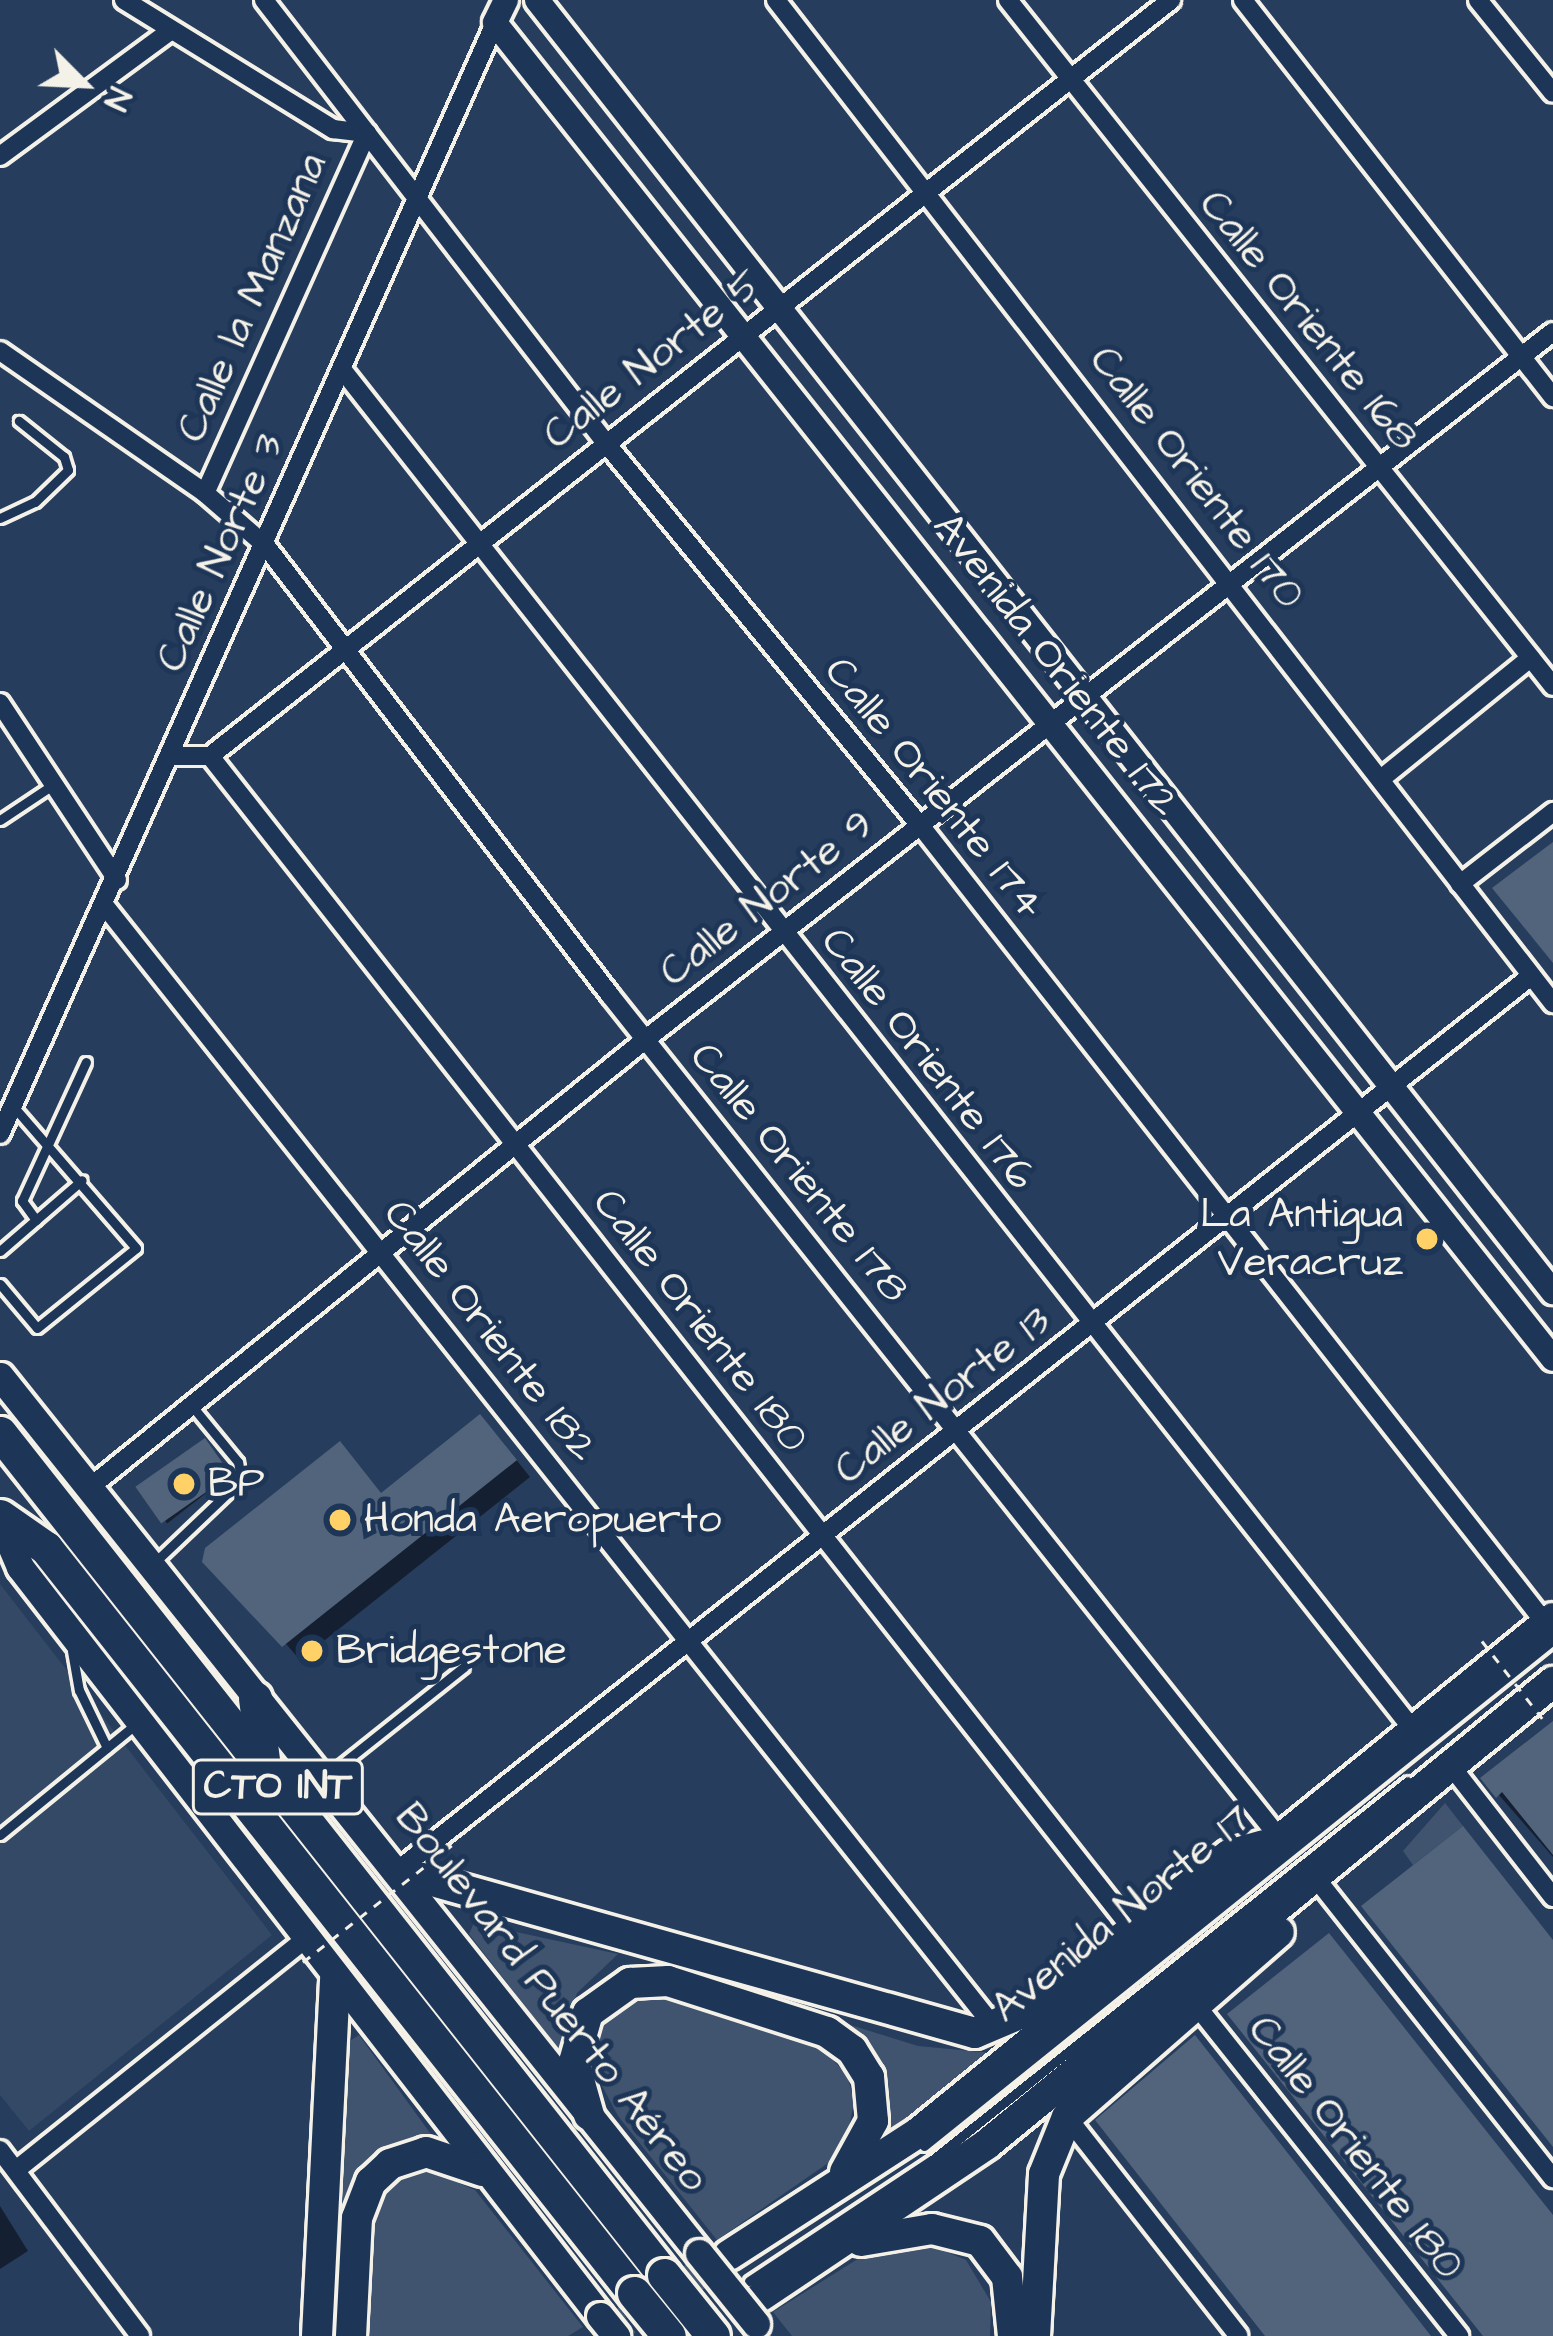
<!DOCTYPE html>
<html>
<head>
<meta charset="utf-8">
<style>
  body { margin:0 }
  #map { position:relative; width:1553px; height:2336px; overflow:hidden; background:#263d5d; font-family:"Architects Daughter",sans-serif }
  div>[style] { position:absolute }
  .built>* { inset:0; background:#334966 }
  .green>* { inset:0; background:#40546f }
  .shadow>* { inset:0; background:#0007; transform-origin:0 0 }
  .building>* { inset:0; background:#52647b; transform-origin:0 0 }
  .primary-tunnel>* { height:30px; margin-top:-15px; transform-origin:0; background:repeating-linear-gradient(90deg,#455872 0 30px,transparent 0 45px) }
  .roads { filter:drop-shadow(3px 0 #f4f1e8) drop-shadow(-3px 0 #f4f1e8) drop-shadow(0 3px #f4f1e8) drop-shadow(0 -3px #f4f1e8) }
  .service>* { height:9px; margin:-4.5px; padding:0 4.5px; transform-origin:4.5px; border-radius:4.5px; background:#1d3557 }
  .minor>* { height:18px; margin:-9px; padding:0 9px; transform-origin:9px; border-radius:9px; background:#1d3557 }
  .tertiary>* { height:24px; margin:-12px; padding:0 12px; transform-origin:12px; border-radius:12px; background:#1d3557 }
  .secondary>* { height:27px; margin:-13.5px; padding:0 13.5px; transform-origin:13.5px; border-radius:13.5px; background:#1d3557 }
  .primary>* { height:30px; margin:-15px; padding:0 15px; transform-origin:15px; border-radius:15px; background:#1d3557 }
  .motorway>* { height:33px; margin:-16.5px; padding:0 16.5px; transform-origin:16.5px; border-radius:16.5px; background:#1d3557 }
  .path-bridge>* { height:3px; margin-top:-1.5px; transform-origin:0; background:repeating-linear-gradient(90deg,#f4f1e8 0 9px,transparent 0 18px) }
  .bridges { filter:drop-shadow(3px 0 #f4f1e8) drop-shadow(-3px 0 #f4f1e8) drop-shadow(0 3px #f4f1e8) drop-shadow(0 -3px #f4f1e8) }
  .secondary-bridge>* { height:27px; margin:-13.5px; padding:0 13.5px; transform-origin:13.5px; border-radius:13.5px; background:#1d3557 }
  .motorway-bridge>* { height:33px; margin:-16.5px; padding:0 16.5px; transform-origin:16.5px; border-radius:16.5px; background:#1d3557 }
  .dots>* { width:33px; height:33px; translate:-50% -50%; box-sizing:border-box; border:6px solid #1d3557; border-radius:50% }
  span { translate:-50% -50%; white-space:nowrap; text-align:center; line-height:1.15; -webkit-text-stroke:10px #1d3557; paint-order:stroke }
  .shield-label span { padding:3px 9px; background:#1d3557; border:3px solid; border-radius:9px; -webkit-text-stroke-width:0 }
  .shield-label { font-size:39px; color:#f4f1e8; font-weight:700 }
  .street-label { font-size:42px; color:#f4f1e8 }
  .poi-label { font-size:42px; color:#f4f1e8 }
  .right { translate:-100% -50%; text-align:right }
  .left { translate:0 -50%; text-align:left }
  .north { position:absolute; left:24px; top:24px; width:120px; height:120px; -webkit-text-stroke:9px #1d3557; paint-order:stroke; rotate:114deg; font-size:33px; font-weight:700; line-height:48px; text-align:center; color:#f4f1e8 }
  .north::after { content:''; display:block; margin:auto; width:42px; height:54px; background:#f4f1e8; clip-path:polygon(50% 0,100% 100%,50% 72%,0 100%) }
</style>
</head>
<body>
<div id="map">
  <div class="built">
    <div style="clip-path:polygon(0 1584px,272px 1935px,29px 2131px,0 2095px)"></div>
  </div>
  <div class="green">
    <div style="clip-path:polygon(1445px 1803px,1463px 1826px,1413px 1865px,1403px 1851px)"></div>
    <div style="clip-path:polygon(474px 1923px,618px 1954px,577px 1993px,559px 2050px,469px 1934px)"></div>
    <div style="clip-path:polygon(668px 1998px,818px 2044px,847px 2075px,854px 2101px,846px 2145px,834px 2159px,717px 2240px,618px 2116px,591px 2065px,598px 2023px,628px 1999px)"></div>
    <div style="clip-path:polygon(831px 2019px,918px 2046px,1003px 2054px,874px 2147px,882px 2122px)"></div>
    <div style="clip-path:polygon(359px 2035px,438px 2144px,352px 2191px,337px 2219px,348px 2042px)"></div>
    <div style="clip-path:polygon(426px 2169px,475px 2190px,583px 2327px,568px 2336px,358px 2336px,375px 2192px)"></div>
    <div style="clip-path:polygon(918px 2240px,966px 2260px,991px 2302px,990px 2336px,792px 2336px,773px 2312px,861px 2257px)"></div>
  </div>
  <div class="shadow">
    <div style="clip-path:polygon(495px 1433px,530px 1477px,300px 1660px,260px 1614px,383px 1496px)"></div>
    <div style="left:205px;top:1442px;width:41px;height:80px;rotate:52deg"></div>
    <div style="clip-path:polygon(1553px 1725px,1553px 1857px,1485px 1779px)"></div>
    <div style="clip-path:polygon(0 2206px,28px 2251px,0 2269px)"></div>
  </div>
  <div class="building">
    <div style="clip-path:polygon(1553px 842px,1553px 963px,1492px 888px)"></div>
    <div style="clip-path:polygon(480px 1414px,517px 1460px,282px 1647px,202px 1562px,205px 1548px,340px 1441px,381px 1493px)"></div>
    <div style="left:205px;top:1438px;width:45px;height:85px;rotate:55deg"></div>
    <div style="clip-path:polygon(1553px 1721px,1553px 1855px,1502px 1792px,1496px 1798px,1480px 1778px)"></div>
    <div style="clip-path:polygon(1463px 1826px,1553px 1940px,1553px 2147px,1361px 1906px)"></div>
    <div style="clip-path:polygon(1329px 1933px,1553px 2215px,1553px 2336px,1483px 2336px,1227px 2014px)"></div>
    <div style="clip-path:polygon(1195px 2035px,1370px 2258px,1431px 2336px,1265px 2336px,1095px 2120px)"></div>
  </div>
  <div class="primary-tunnel">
    <div style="left:602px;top:2336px;width:151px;rotate:-32.5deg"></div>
  </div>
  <div class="roads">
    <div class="service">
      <div style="left:0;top:518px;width:38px;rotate:-25deg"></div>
      <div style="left:35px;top:502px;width:46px;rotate:-44.1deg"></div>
      <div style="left:68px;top:470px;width:14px;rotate:-107deg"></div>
      <div style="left:64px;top:457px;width:58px;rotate:-141.3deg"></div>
      <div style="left:0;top:820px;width:65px;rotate:-33.7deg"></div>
      <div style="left:36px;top:1220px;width:24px;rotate:-126deg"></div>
      <div style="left:22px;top:1201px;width:153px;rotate:-65.3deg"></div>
      <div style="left:0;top:1251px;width:108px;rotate:-40.9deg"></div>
      <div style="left:0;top:1284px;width:57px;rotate:49.9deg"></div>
      <div style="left:37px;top:1328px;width:127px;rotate:-38.9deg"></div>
      <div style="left:136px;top:1248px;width:188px;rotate:-130.9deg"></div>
      <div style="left:155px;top:1562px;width:119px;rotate:-43.6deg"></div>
      <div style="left:241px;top:1480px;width:18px;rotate:-99deg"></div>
      <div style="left:238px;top:1462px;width:72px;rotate:-129.4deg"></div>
      <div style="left:72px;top:1651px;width:40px;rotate:80deg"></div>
      <div style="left:79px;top:1690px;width:64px;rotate:64.2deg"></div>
      <div style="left:323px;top:1779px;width:180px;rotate:-38.5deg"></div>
      <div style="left:0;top:1835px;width:176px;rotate:-39.2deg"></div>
      <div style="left:924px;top:2146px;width:807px;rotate:-38.81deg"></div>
      <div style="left:749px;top:2281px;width:219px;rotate:-33.5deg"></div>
      <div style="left:932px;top:2160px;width:608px;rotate:-38.53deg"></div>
    </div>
    <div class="minor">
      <div style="left:124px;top:0;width:246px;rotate:31.7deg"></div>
      <div style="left:333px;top:129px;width:34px;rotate:7deg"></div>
      <div style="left:367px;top:133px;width:395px;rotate:114.2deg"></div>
      <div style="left:264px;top:0;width:558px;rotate:52.35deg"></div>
      <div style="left:605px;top:442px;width:496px;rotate:50.6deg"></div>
      <div style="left:920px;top:825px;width:1015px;rotate:51.92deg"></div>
      <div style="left:776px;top:0;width:1269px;rotate:52.24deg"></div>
      <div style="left:1008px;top:0;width:876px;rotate:51.53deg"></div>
      <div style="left:1243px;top:0;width:504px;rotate:52.02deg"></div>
      <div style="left:1478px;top:0;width:119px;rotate:51.1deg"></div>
      <div style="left:0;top:156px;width:211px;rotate:-36.3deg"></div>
      <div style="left:0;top:351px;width:249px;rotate:34.7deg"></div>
      <div style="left:205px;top:493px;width:81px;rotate:41deg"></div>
      <div style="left:266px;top:546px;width:566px;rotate:52.54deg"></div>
      <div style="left:610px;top:995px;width:1079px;rotate:51.55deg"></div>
      <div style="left:345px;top:373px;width:1728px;rotate:51.79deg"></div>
      <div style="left:0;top:703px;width:212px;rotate:56.5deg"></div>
      <div style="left:173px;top:756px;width:37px"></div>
      <div style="left:210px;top:756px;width:1223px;rotate:-38.19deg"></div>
      <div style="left:210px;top:756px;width:1493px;rotate:51.83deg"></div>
      <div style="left:1382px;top:778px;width:191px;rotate:-39deg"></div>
      <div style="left:1460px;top:884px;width:118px;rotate:-37.7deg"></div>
      <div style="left:105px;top:906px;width:1432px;rotate:51.58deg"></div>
      <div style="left:0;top:1134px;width:1216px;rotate:-65.98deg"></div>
      <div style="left:89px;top:1488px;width:715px;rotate:-38.87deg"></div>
      <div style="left:646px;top:1039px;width:1150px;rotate:-37.94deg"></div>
      <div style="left:1451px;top:1766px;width:166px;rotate:52.1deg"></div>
      <div style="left:397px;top:1871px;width:1445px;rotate:-38.28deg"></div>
      <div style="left:1315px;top:1877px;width:384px;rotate:51.7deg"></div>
      <div style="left:1196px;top:2005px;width:423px;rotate:51.5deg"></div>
      <div style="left:1067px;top:2117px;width:278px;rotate:51.9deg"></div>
      <div style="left:0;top:2150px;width:233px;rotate:53deg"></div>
      <div style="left:16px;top:2170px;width:375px;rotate:-38.6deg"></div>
    </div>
    <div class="tertiary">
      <div style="left:506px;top:0;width:25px;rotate:116deg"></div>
      <div style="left:495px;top:23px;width:1704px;rotate:51.62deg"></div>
      <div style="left:537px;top:0;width:1644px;rotate:51.82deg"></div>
    </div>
    <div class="secondary">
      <div style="left:0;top:1376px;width:1121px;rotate:51.44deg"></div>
      <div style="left:0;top:1520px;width:51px;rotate:66.9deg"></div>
      <div style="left:20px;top:1567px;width:947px;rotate:52.25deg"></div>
    </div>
    <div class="primary">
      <div style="left:397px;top:1871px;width:600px;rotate:15.66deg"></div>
      <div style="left:975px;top:2033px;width:59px;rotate:-23.1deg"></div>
      <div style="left:1029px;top:2010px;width:253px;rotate:-37.8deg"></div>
      <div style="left:1229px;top:1855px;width:35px;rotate:-16deg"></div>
      <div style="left:589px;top:2115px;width:55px;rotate:-105.8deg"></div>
      <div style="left:574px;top:2062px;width:51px;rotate:-74.1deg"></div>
      <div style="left:588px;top:2013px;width:52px;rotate:-35.5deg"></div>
      <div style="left:630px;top:1983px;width:38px;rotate:-3deg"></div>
      <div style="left:668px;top:1981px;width:167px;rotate:17.8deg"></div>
      <div style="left:827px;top:2032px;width:31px;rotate:36deg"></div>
      <div style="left:852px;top:2050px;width:32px;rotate:58deg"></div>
      <div style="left:869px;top:2077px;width:44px;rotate:84.8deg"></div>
      <div style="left:873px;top:2121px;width:58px;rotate:118.8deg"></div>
      <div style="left:861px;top:2241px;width:72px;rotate:-9.6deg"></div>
      <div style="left:932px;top:2229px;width:49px;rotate:14deg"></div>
      <div style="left:980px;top:2241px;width:45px;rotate:53.1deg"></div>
      <div style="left:1007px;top:2277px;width:59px;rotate:84.2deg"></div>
      <div style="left:729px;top:2255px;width:226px;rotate:-32.9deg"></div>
      <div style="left:919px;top:2132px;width:816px;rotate:-39.03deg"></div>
      <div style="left:761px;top:2296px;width:272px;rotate:-33.9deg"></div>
      <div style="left:987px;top:2144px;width:731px;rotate:-39.22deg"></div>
      <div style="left:317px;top:2336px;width:359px;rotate:-87.1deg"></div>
      <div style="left:351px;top:2336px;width:118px;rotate:-87.1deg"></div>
      <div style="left:357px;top:2218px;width:39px;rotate:-69deg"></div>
      <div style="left:371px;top:2182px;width:26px;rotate:-43deg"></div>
      <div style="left:390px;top:2164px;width:38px;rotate:-18deg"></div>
      <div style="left:426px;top:2152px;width:59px;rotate:18.7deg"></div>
      <div style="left:1035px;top:2336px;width:162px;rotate:-86.8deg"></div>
      <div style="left:1044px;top:2174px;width:61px;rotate:-68deg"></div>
      <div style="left:1067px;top:2117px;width:281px;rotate:-41.1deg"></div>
    </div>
    <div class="motorway">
      <div style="left:0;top:1433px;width:1072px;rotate:51.74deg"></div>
      <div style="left:0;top:1516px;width:56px;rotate:34.8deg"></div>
      <div style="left:46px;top:1548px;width:949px;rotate:51.72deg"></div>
      <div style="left:255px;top:1698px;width:70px;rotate:82.6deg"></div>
    </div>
  </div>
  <div class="path-bridge">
    <div style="left:1482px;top:1641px;width:98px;rotate:52.1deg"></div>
    <div style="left:303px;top:1962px;width:193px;rotate:-38.1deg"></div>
  </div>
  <div class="bridges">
    <div class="secondary-bridge">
      <div style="left:699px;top:2253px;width:91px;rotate:51.2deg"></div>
      <div style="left:600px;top:2316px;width:26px;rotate:51deg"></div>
    </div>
    <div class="motorway-bridge">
      <div style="left:664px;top:2275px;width:78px;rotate:51.2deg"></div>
      <div style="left:634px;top:2293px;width:55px;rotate:50.9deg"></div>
    </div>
  </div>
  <div class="dots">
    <div style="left:1427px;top:1239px;background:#ffd166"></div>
    <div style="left:184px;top:1484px;background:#ffd166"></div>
    <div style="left:340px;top:1520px;background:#ffd166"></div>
    <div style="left:312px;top:1651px;background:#ffd166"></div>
  </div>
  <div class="shield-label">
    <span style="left:278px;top:1787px">CTO INT</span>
  </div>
  <div class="street-label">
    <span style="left:253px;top:298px;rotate:-66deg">Calle la Manzana</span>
    <span style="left:1308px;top:321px;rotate:51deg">Calle Oriente 168</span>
    <span style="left:653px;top:360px;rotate:-38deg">Calle Norte 5</span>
    <span style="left:1196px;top:478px;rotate:52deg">Calle Oriente 170</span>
    <span style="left:221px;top:553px;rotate:-66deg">Calle Norte 3</span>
    <span style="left:1056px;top:665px;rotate:52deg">Avenida Oriente 172</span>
    <span style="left:934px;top:788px;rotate:51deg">Calle Oriente 174</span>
    <span style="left:767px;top:899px;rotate:-38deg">Calle Norte 9</span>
    <span style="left:928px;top:1059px;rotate:52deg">Calle Oriente 176</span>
    <span style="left:799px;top:1173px;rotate:51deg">Calle Oriente 178</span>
    <span style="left:700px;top:1321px;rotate:52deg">Calle Oriente 180</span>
    <span style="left:490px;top:1331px;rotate:52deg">Calle Oriente 182</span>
    <span style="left:943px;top:1396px;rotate:-38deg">Calle Norte 13</span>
    <span style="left:1122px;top:1914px;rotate:-39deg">Avenida Norte 17</span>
    <span style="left:551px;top:1998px;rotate:52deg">Boulevard Puerto Aéreo</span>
    <span style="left:1355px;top:2148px;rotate:52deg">Calle Oriente 180</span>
  </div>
  <div class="poi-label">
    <span class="right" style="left:1403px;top:1239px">La Antigua<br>Veracruz</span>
    <span class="left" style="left:208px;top:1484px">BP</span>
    <span class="left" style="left:364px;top:1520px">Honda Aeropuerto</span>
    <span class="left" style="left:336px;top:1651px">Bridgestone</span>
  </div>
  <div class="north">N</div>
</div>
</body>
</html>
